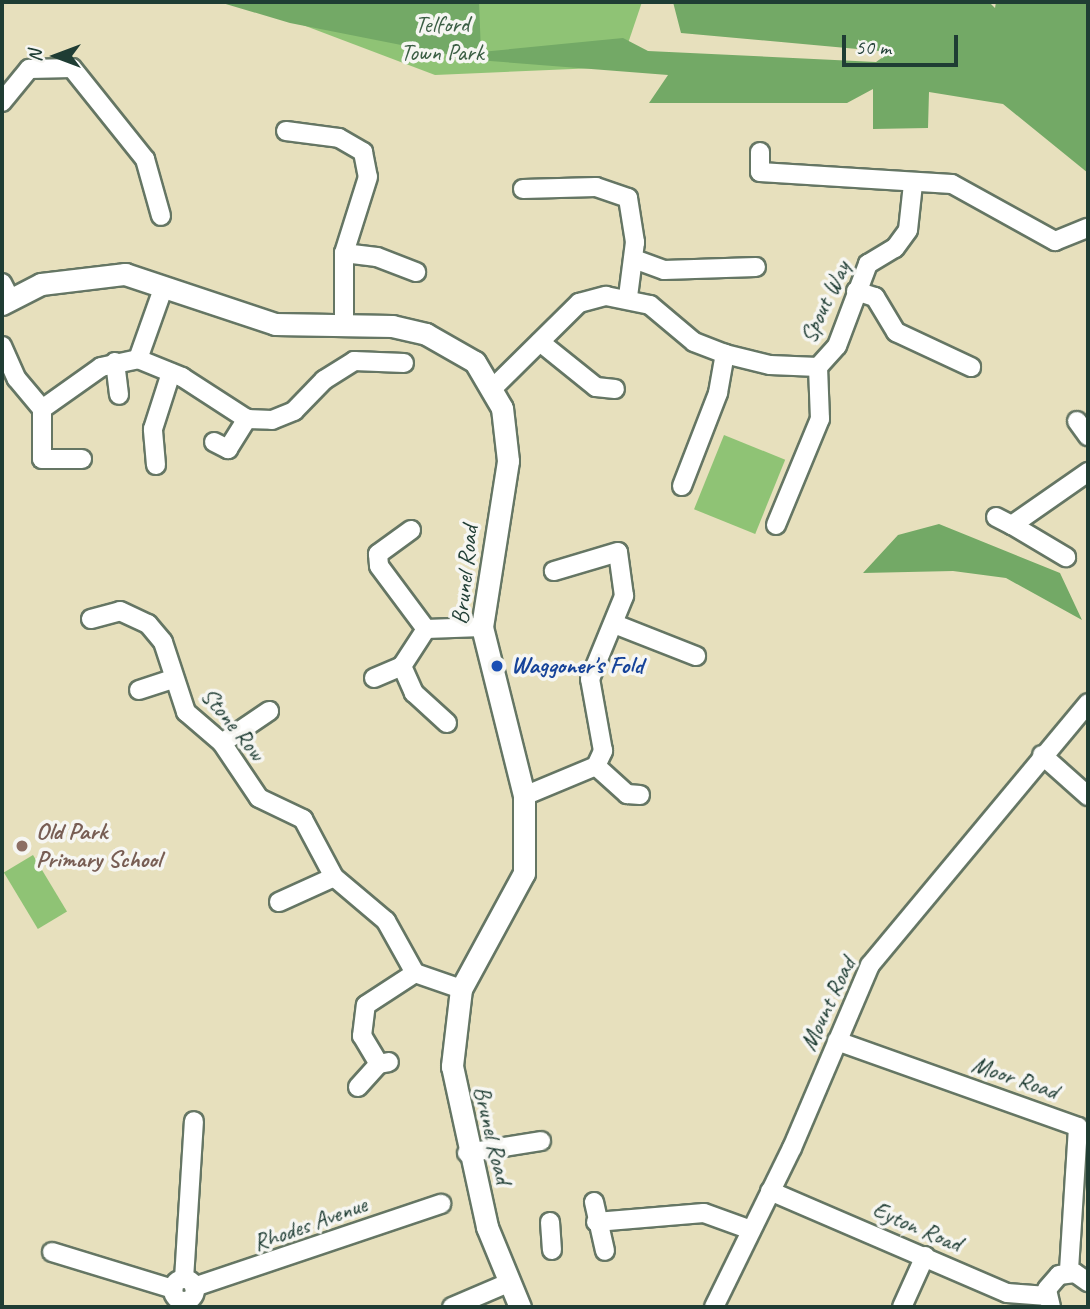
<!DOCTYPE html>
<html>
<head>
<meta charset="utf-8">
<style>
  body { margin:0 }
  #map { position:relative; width:1090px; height:1309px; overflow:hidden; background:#e7e0bd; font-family:Caveat,sans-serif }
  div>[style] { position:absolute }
  .green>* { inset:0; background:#8fc375; transform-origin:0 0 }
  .forest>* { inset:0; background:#73a966 }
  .roads { filter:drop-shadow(2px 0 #657664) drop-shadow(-2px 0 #657664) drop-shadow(0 2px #657664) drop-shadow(0 -2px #657664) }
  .minor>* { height:18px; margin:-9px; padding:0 9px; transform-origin:9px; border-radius:9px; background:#fff }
  .minor>.ring { margin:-9px; padding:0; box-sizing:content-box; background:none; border:18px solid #fff; border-radius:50% }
  .tertiary>* { height:21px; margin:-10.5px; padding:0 10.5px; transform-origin:10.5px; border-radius:10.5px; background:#fff }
  .dots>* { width:19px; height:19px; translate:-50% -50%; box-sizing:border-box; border:4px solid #f6f6f2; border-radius:50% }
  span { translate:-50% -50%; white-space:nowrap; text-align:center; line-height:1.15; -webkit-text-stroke:7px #f6f6f2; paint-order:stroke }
  .park-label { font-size:24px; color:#3b5e44 }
  .street-label { font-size:24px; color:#1f3d34 }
  .transit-label { font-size:24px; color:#164399; font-weight:700 }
  .left { translate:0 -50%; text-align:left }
  .education-label { font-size:24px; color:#785e54; font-weight:700 }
  .frame { position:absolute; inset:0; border:4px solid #1f3d34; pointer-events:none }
  .north { position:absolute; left:21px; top:21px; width:70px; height:70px; -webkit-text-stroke:5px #f6f6f2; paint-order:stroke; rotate:270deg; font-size:19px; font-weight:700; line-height:28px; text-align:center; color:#1f3d34 }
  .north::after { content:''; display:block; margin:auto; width:24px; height:32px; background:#1f3d34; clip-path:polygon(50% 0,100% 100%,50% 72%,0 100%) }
  .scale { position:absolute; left:842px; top:35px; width:116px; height:32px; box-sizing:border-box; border:4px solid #1f3d34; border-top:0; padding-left:9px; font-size:21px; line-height:24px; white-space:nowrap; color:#1f3d34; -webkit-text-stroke:5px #f6f6f2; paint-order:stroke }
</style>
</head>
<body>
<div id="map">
  <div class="green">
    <div style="clip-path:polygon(242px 2px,642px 2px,620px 67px,435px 75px)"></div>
    <div style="left:724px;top:435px;width:66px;height:80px;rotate:22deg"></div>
    <div style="left:33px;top:855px;width:66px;height:34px;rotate:59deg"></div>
  </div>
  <div class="forest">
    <div style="clip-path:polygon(219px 2px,479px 2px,481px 52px,623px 38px,648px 51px,876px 62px,890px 52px,681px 33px,673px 2px,989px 2px,995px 8px,996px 2px,1088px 2px,1088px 173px,1003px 104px,929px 92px,928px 128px,873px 129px,873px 89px,847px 103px,649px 103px,668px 75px,477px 60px,290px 23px)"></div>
    <div style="clip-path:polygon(939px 524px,1060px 573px,1082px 620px,1006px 578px,953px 571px,863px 573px,898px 535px)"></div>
  </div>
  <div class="roads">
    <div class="minor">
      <div style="left:2px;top:102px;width:43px;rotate:-50.7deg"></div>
      <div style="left:29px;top:69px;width:43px;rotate:-1.3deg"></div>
      <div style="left:72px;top:68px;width:117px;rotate:51.3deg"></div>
      <div style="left:145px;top:159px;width:59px;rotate:74.3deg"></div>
      <div style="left:286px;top:131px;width:53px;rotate:7.5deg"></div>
      <div style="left:339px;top:138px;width:28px;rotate:30deg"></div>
      <div style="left:363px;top:152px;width:25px;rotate:79deg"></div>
      <div style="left:368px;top:177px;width:80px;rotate:107.5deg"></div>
      <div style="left:344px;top:253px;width:72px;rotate:90deg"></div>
      <div style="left:760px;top:152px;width:20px;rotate:90deg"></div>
      <div style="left:760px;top:172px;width:192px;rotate:3.6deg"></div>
      <div style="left:952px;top:184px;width:118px;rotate:29deg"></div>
      <div style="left:1055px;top:241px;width:35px;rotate:-22deg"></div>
      <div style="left:523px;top:189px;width:73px;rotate:-1.6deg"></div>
      <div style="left:596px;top:187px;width:34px;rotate:19deg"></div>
      <div style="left:628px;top:198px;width:45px;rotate:81deg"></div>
      <div style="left:635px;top:242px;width:55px;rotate:97.3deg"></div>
      <div style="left:344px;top:253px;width:33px;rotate:7deg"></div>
      <div style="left:377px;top:257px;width:42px;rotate:21deg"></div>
      <div style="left:634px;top:259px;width:32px;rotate:20deg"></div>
      <div style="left:664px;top:270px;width:92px;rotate:-1.9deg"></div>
      <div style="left:2px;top:283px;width:18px;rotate:63deg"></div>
      <div style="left:856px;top:291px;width:20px;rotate:18deg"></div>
      <div style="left:875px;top:297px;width:41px;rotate:59deg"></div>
      <div style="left:896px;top:332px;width:83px;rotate:25deg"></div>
      <div style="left:540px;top:342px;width:72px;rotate:38.8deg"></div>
      <div style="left:596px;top:387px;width:19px;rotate:6deg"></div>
      <div style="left:2px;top:346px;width:36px;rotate:66deg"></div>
      <div style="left:17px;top:379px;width:39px;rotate:50deg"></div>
      <div style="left:42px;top:409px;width:72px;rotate:-35.4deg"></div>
      <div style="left:101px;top:367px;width:38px;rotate:-12deg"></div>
      <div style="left:138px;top:359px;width:48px;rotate:22.2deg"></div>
      <div style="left:182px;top:377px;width:77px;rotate:32.9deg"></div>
      <div style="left:247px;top:419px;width:25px;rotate:2deg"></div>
      <div style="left:272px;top:420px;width:24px;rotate:-22deg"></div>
      <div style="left:294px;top:411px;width:43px;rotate:-45.9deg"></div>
      <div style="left:324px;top:380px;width:36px;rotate:-32deg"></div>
      <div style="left:354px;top:361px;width:50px;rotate:2.3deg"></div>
      <div style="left:138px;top:359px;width:77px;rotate:-70.4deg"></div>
      <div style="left:115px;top:362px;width:33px;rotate:83deg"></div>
      <div style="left:491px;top:390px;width:124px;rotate:-44.7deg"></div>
      <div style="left:579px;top:303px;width:28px;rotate:-15deg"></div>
      <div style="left:606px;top:296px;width:45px;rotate:11.6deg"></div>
      <div style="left:650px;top:305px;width:57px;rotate:40.1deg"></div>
      <div style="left:694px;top:342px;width:33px;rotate:21deg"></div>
      <div style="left:725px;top:354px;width:46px;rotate:13.7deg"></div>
      <div style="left:770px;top:365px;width:48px;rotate:2.4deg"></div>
      <div style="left:818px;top:367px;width:28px;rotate:-48deg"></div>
      <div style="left:837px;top:346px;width:88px;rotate:-69.3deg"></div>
      <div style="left:868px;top:264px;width:31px;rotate:-31deg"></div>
      <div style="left:895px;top:248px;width:22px;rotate:-54deg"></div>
      <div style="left:908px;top:230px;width:46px;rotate:-83.8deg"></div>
      <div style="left:42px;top:409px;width:50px;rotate:90deg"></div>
      <div style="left:42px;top:459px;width:40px"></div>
      <div style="left:1077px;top:421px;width:19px;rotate:54deg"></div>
      <div style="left:214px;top:442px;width:16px;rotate:27deg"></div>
      <div style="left:228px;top:449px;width:36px;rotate:-58deg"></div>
      <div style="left:156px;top:465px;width:36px;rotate:-95deg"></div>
      <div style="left:153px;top:429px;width:59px;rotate:-72.2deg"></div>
      <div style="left:682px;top:486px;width:100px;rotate:-68.8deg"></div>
      <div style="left:718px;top:393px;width:40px;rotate:-80deg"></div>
      <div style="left:996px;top:517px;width:18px;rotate:27deg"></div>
      <div style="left:1012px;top:525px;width:93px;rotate:-34.9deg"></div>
      <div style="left:776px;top:525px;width:115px;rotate:-67.5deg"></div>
      <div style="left:820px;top:419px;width:52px;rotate:-92.2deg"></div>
      <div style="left:1012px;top:525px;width:63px;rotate:30.7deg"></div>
      <div style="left:411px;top:530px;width:41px;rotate:144deg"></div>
      <div style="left:378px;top:554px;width:12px;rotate:85deg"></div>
      <div style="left:379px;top:566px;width:79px;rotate:53.3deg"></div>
      <div style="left:91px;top:619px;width:30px;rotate:-15deg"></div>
      <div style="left:120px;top:611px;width:31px;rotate:25deg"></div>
      <div style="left:148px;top:624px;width:23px;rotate:50deg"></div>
      <div style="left:163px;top:642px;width:74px;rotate:71.8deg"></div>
      <div style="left:186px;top:712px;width:48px;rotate:40.7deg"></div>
      <div style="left:222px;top:743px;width:66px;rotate:56.1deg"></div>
      <div style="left:259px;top:798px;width:49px;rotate:25.5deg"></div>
      <div style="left:303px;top:819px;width:66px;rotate:61.9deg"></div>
      <div style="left:334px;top:877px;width:68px;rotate:40.2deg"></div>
      <div style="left:386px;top:921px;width:60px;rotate:60.9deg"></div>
      <div style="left:415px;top:973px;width:49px;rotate:19.2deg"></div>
      <div style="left:617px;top:625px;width:85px;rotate:21.4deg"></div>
      <div style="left:374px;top:678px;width:30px;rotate:-23deg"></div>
      <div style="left:139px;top:690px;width:35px;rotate:-18deg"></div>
      <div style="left:447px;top:723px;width:45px;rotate:-137.7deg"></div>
      <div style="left:414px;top:693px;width:30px;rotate:-114deg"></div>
      <div style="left:402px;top:666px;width:44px;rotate:-57deg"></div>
      <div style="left:426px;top:629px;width:56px;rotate:-2deg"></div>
      <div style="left:222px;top:743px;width:57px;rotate:-34.2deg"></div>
      <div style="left:1042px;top:755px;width:62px;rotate:41.7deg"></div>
      <div style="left:596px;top:766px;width:42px;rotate:42.1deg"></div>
      <div style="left:627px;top:794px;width:13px;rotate:4deg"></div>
      <div style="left:524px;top:796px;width:78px;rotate:-22.6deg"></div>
      <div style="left:596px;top:766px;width:17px;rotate:-65deg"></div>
      <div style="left:603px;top:751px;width:73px;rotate:-100.2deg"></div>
      <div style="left:590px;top:679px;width:90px;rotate:-67.7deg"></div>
      <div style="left:624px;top:596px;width:44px;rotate:-97.8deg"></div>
      <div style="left:618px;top:552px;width:67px;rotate:163.5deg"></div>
      <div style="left:279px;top:902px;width:60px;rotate:-24.4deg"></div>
      <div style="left:837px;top:1041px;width:256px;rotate:19.6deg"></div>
      <div style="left:1078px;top:1127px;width:145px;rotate:93.6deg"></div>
      <div style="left:379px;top:1064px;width:33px;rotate:-121deg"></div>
      <div style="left:362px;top:1036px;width:31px;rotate:-83deg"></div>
      <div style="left:366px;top:1005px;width:59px;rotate:-33.1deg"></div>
      <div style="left:358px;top:1087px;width:31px;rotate:-48deg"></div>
      <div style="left:379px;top:1064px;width:10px;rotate:-11deg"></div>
      <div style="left:467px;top:1153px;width:75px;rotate:-9.2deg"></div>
      <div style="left:770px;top:1191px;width:258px;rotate:23.3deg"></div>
      <div style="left:1007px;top:1293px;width:40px;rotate:4.3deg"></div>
      <div style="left:594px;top:1202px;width:50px;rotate:77.3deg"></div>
      <div style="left:550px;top:1222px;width:28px;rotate:86deg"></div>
      <div style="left:596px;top:1222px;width:108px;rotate:-4.8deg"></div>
      <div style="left:704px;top:1213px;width:50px;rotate:19.9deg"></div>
      <div style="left:52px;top:1252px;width:127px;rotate:17deg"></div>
      <div style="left:184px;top:1279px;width:158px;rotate:-86.4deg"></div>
      <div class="ring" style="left:173px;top:1279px;width:4px;height:4px"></div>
      <div style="left:194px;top:1287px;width:261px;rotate:-18.6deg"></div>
      <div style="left:452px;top:1307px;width:59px;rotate:-23.1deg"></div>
      <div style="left:714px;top:1307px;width:177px;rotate:-63.9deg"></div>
      <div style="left:792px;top:1148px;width:199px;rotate:-66.9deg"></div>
      <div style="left:870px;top:965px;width:341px;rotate:-50.2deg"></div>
      <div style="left:902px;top:1307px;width:56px;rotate:-65.7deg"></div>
      <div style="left:1051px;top:1307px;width:18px;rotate:-103deg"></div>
      <div style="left:1047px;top:1289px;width:18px;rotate:-49deg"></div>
      <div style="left:1059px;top:1275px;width:16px;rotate:-7deg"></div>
      <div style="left:1075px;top:1273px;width:16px;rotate:35deg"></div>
    </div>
    <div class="tertiary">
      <div style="left:2px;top:304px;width:44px;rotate:-27.1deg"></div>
      <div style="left:41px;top:284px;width:85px;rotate:-6.8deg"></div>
      <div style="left:125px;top:274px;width:158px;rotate:18.4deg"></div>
      <div style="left:275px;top:324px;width:117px;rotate:1deg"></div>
      <div style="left:392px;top:326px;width:35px;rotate:13deg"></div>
      <div style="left:426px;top:334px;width:56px;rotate:29.7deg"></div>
      <div style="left:475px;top:362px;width:53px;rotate:59.6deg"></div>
      <div style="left:502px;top:408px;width:53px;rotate:83.5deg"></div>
      <div style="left:508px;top:461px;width:168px;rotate:98.9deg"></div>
      <div style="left:482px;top:627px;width:174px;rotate:76deg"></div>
      <div style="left:524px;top:796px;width:77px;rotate:90deg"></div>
      <div style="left:524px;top:873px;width:132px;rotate:118.5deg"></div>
      <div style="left:461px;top:989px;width:78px;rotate:96.7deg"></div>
      <div style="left:452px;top:1066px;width:165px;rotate:77.7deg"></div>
      <div style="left:487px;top:1227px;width:87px;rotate:67.6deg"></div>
    </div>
  </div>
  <div class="dots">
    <div style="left:497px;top:666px;background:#1a4fb4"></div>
    <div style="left:22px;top:846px;background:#8d6e63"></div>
  </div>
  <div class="park-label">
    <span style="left:442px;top:39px">Telford<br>Town Park</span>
  </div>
  <div class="street-label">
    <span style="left:825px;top:302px;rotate:-65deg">Spout Way</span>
    <span style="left:465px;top:575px;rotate:-84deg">Brunel Road</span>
    <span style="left:233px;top:724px;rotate:51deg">Stone Row</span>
    <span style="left:828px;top:1004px;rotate:-65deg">Mount Road</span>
    <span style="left:1015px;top:1078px;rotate:19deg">Moor Road</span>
    <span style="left:492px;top:1135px;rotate:77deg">Brunel Road</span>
    <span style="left:310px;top:1224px;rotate:-20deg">Rhodes Avenue</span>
    <span style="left:917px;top:1227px;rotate:23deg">Eyton Road</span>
  </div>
  <div class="transit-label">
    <span class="left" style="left:511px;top:666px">Waggoner's Fold</span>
  </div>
  <div class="education-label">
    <span class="left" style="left:36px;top:846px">Old Park<br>Primary School</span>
  </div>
  <div class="frame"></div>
  <div class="north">N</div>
  <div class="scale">50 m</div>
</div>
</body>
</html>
